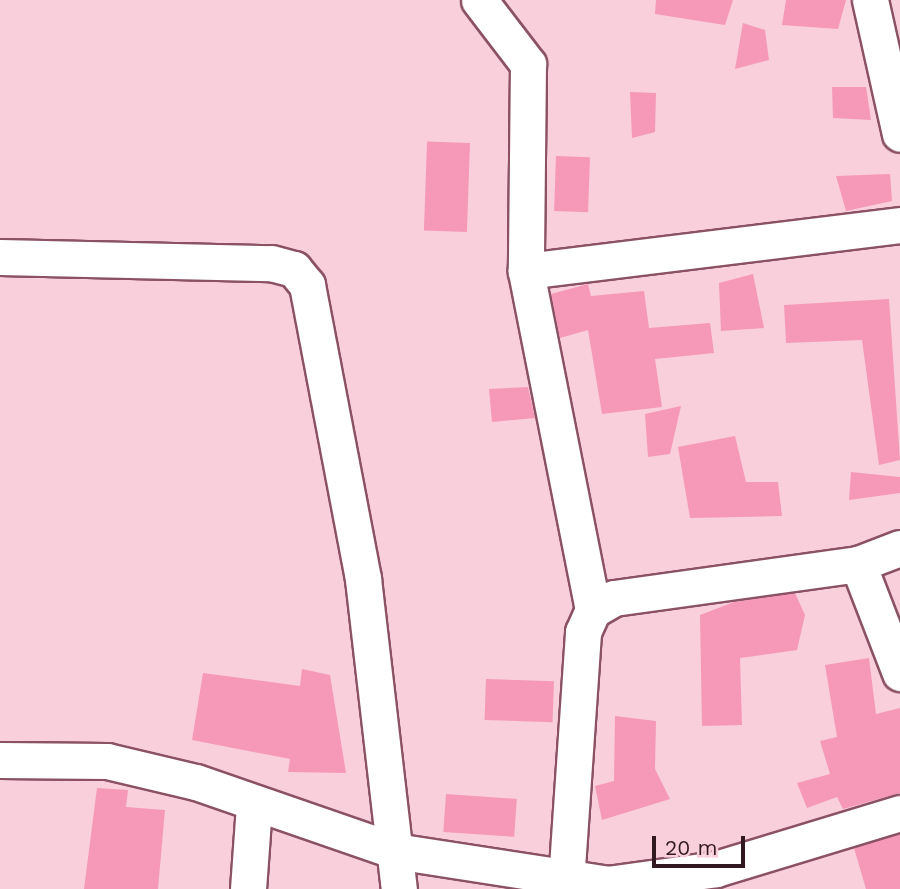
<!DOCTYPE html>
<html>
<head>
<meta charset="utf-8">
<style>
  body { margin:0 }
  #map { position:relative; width:900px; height:889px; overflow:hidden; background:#f8cfdb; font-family:"Work Sans",sans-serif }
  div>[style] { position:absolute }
  .building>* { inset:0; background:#f699b8; transform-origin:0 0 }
  .roads { filter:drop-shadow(2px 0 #8b5165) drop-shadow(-2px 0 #8b5165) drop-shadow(0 2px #8b5165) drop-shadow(0 -2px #8b5165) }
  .minor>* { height:35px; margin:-17.5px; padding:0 17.5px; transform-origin:17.5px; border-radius:17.5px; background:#fff }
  span { translate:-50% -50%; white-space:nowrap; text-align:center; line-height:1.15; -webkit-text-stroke:5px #f8cfdb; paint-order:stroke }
  .scale { position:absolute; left:652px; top:836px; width:93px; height:32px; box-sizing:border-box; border:4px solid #311821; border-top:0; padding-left:9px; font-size:21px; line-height:24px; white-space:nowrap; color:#311821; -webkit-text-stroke:5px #f8cfdb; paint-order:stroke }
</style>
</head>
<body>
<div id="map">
  <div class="building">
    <div style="clip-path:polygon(656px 0,733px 0,725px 25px,655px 14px)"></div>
    <div style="clip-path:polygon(786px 0,846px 0,838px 29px,782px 25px)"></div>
    <div style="clip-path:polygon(743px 23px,765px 30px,769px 60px,735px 69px)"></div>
    <div style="clip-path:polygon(832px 87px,866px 87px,871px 120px,833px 118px)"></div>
    <div style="clip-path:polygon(630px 92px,656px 93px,655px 132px,632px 138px)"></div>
    <div style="left:470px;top:143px;width:89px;height:43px;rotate:92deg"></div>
    <div style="left:556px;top:156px;width:34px;height:55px;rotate:2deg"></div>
    <div style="clip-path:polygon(890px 174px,892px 201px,846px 211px,836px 176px)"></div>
    <div style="clip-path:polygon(753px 274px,764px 328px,721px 331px,719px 283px)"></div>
    <div style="clip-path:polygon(588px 284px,591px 296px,644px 291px,649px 328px,710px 323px,714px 353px,655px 359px,662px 407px,602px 414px,588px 330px,560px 338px,551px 294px)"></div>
    <div style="clip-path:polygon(889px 299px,900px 460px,879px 465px,862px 340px,786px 343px,784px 305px)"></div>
    <div style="clip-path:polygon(528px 387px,535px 418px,492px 422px,489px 389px)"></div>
    <div style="clip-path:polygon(681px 406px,670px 454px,648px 457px,645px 414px)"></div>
    <div style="clip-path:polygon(735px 436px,746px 482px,778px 482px,782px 516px,690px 518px,678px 447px)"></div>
    <div style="clip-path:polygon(851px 472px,900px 477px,900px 493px,849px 500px)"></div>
    <div style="clip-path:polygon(795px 593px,805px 615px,797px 650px,740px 658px,742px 725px,702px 726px,700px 615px,734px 602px)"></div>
    <div style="clip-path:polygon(869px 658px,876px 714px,900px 708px,900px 793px,843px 809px,837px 797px,807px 808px,797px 783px,830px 774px,820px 741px,837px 737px,825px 665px)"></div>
    <div style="clip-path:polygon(302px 669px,330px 675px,346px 773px,288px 772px,290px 759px,192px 740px,203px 673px,300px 686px)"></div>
    <div style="left:486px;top:679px;width:68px;height:41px;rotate:2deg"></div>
    <div style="clip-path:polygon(615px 716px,656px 721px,655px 769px,670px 799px,602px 820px,595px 786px,614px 781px)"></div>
    <div style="clip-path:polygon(97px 788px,128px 790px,126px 807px,165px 810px,158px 889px,84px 889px)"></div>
    <div style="left:446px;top:794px;width:71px;height:38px;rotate:4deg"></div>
    <div style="clip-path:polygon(900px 834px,900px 889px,866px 889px,854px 848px)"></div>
  </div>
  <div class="roads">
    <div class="minor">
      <div style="left:479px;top:0;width:81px;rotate:52.6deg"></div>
      <div style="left:528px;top:64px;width:207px;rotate:90.6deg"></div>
      <div style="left:870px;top:0;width:137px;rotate:77.4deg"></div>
      <div style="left:0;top:257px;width:271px;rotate:1.3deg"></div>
      <div style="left:271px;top:263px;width:24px;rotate:15deg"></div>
      <div style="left:294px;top:269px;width:21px;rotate:51deg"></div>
      <div style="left:307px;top:285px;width:299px;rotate:79.2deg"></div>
      <div style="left:363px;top:579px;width:312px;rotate:83.4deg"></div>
      <div style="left:858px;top:564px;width:117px;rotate:68.9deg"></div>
      <div style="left:593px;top:610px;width:346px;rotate:-101.2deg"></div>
      <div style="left:526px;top:271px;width:377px;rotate:-7deg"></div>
      <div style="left:0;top:760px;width:107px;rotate:0.5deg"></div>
      <div style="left:107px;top:761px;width:91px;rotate:13.3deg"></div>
      <div style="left:196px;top:782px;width:211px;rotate:19.1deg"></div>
      <div style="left:395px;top:851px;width:215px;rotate:8.8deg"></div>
      <div style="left:607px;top:884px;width:110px;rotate:-7.8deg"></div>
      <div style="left:716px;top:869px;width:192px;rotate:-16.9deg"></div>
      <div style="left:566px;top:882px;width:251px;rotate:-86.1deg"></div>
      <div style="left:583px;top:632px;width:24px;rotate:-66deg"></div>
      <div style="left:593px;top:610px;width:24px;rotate:-30deg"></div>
      <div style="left:614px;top:598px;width:246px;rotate:-7.9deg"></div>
      <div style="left:858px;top:564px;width:45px;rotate:-20.9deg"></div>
      <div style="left:248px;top:889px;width:84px;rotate:-85.9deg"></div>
    </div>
  </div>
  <div class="scale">20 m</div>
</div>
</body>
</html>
